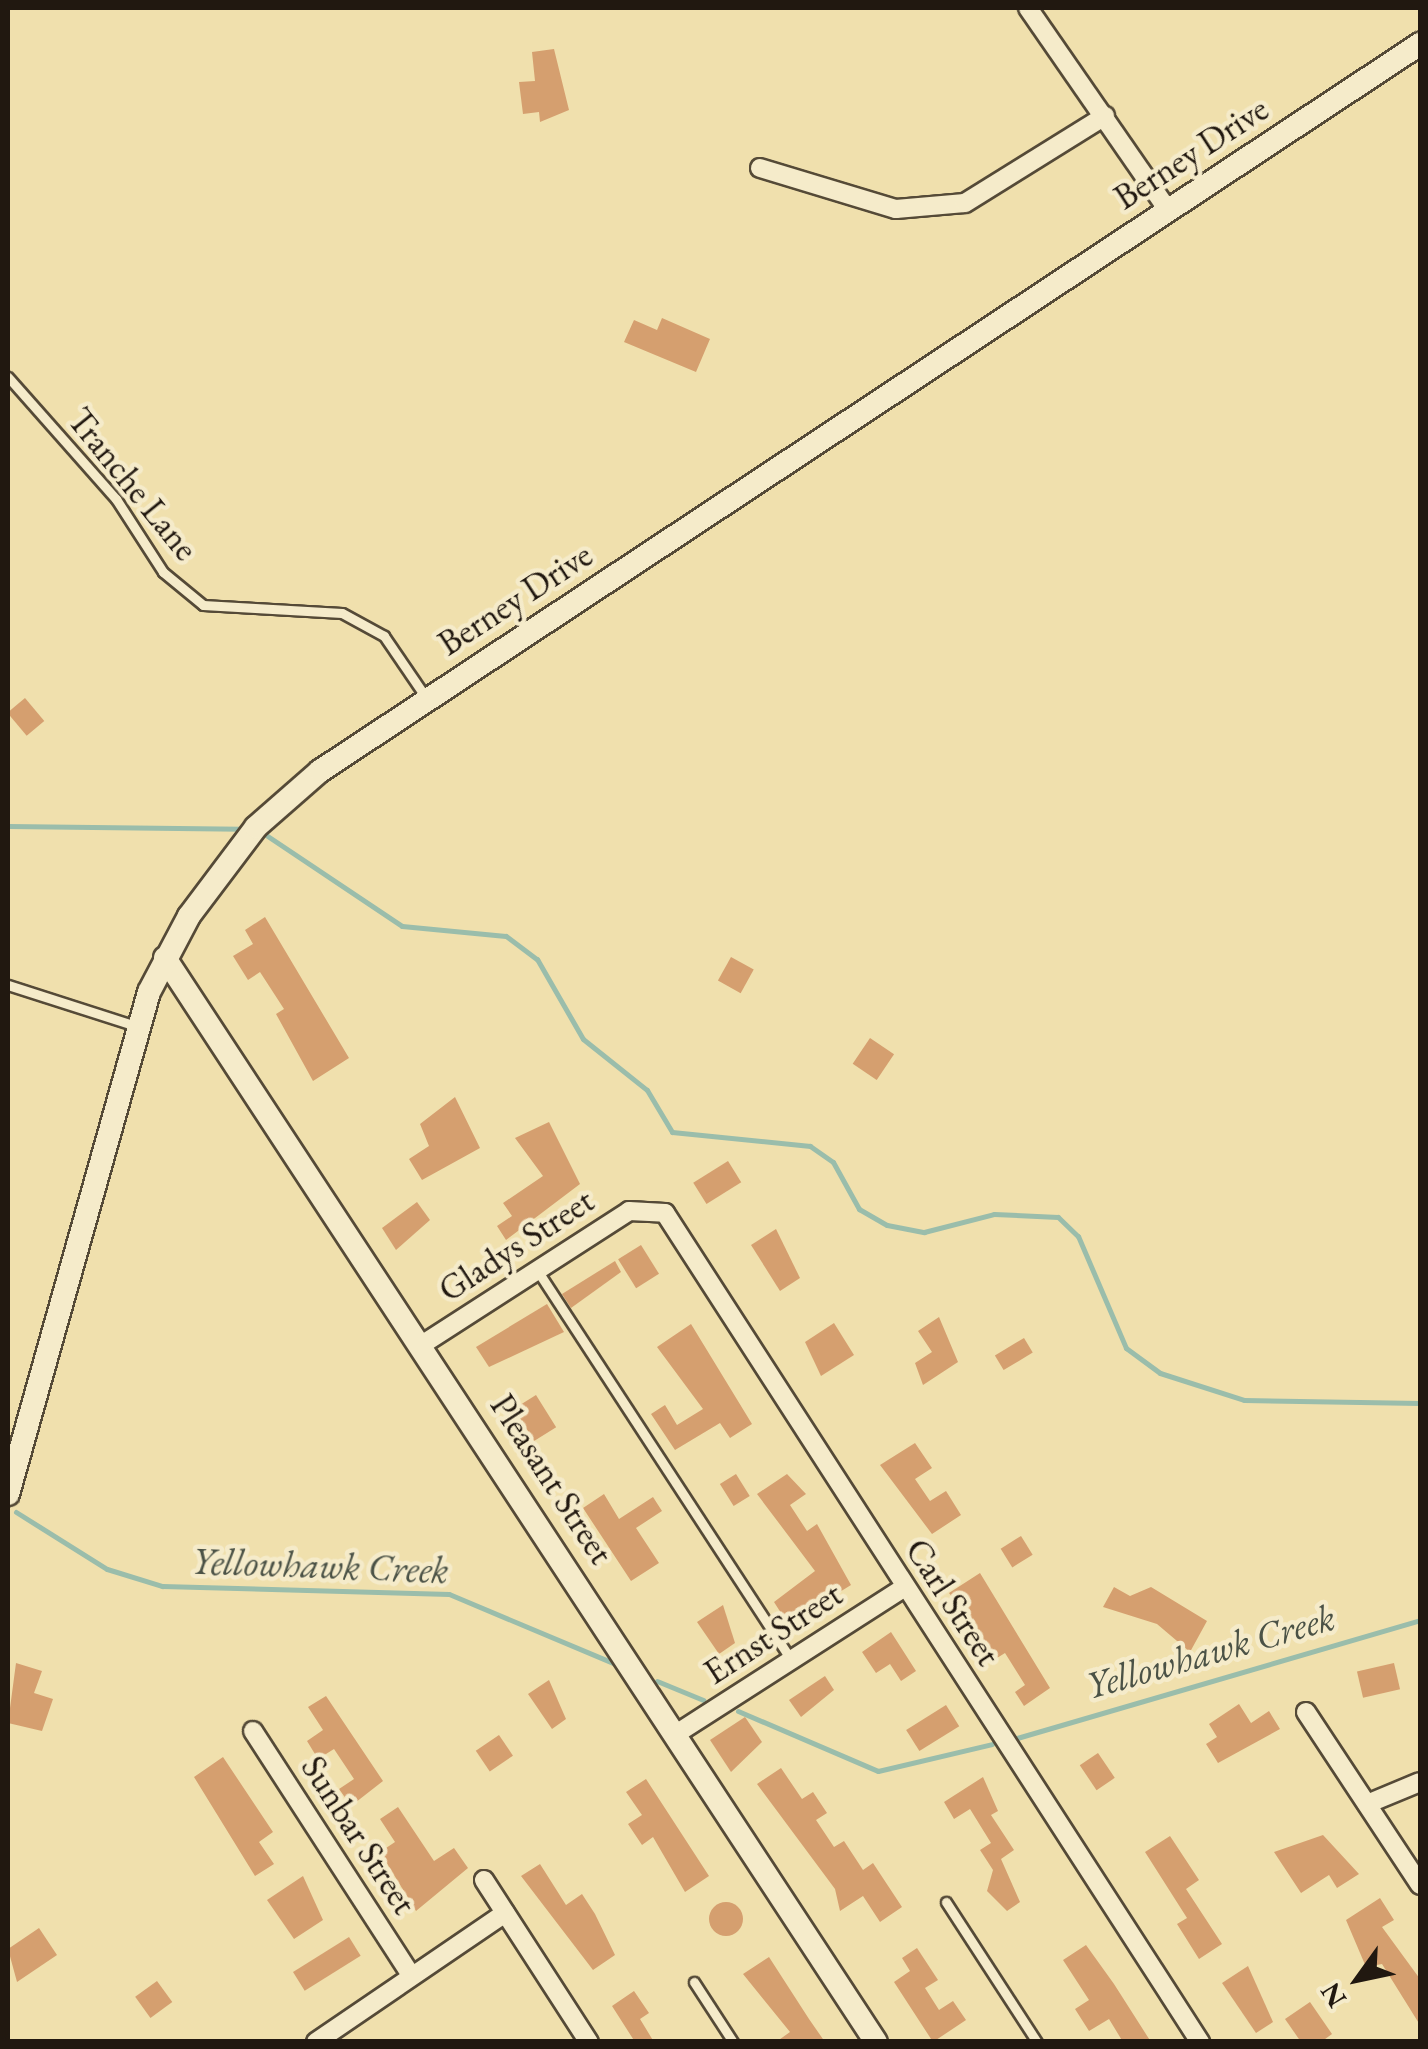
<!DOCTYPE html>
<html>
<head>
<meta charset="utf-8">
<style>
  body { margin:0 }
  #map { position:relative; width:1428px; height:2049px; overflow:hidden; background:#f0e0ad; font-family:"EB Garamond",serif }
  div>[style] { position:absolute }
  .stream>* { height:5px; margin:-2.5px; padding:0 2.5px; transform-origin:2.5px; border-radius:2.5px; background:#9abdab }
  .building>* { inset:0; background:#d59f6f; transform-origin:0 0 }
  .round { border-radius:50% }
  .roads { filter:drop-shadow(2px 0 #554a37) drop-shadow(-2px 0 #554a37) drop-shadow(0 2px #554a37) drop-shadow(0 -2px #554a37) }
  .service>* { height:9px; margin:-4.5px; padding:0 4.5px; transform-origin:4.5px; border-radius:4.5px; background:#f5ebca }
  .minor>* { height:18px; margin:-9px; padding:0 9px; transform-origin:9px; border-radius:9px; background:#f5ebca }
  .tertiary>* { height:22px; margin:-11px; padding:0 11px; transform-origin:11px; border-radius:11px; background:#f5ebca }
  span { translate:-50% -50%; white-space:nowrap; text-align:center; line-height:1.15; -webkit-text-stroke:9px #f5ebca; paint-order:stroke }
  .street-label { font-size:35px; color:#211810 }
  .water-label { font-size:38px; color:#4b5246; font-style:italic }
  .frame { position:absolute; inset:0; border:10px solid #211810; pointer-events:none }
  .north { position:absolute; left:1308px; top:1929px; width:100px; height:100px; -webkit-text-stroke:8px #f5ebca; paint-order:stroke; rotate:237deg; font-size:28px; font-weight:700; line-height:40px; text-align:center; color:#211810 }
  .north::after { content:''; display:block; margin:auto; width:35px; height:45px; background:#211810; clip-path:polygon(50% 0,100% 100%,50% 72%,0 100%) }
</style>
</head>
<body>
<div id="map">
  <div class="stream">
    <div style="left:8px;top:826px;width:233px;rotate:0.7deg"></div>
    <div style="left:263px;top:833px;width:167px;rotate:33.8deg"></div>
    <div style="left:402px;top:926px;width:104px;rotate:5.5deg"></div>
    <div style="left:506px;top:936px;width:39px;rotate:37deg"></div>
    <div style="left:537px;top:959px;width:92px;rotate:60.1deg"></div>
    <div style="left:583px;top:1039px;width:82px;rotate:38.6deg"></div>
    <div style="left:647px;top:1090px;width:49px;rotate:59.2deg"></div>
    <div style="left:672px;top:1132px;width:139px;rotate:5.8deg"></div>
    <div style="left:810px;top:1146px;width:28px;rotate:35deg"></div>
    <div style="left:833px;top:1162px;width:54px;rotate:61deg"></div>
    <div style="left:859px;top:1209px;width:32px;rotate:30deg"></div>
    <div style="left:887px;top:1225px;width:38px;rotate:11deg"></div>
    <div style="left:924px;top:1232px;width:72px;rotate:-14.4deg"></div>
    <div style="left:994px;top:1214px;width:64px;rotate:2.7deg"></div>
    <div style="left:1058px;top:1217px;width:28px;rotate:44deg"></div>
    <div style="left:1078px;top:1236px;width:122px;rotate:66.8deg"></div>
    <div style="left:1126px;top:1348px;width:42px;rotate:36.3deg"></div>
    <div style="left:1160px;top:1373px;width:88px;rotate:17.8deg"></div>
    <div style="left:1244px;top:1400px;width:176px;rotate:1deg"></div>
    <div style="left:16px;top:1512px;width:107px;rotate:32.1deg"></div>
    <div style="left:107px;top:1569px;width:58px;rotate:17.2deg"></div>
    <div style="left:162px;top:1586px;width:287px;rotate:1.6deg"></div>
    <div style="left:449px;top:1594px;width:183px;rotate:22.8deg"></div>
    <div style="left:657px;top:1681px;width:50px;rotate:22.4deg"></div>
    <div style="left:738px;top:1711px;width:152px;rotate:23.2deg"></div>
    <div style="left:878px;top:1771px;width:117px;rotate:-13.3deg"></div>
    <div style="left:1017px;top:1738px;width:420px;rotate:-16.3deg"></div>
  </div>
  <div class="building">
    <div style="clip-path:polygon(554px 49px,569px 110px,540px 122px,539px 112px,523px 114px,519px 82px,535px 81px,532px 52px)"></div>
    <div style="clip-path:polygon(662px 318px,710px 339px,696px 372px,624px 342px,634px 320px,657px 330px)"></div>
    <div style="left:25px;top:698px;width:30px;height:23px;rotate:50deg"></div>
    <div style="clip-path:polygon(265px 917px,349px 1058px,313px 1081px,276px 1014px,284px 1009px,260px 972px,248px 980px,233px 956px,253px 944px,245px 930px)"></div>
    <div style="left:731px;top:957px;width:26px;height:27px;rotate:29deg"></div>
    <div style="left:870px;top:1038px;width:29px;height:31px;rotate:34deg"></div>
    <div style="clip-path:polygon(455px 1097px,480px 1148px,422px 1180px,409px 1159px,429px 1146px,420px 1124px)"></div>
    <div style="clip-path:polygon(549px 1122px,580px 1184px,506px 1240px,497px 1226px,512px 1216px,503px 1203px,543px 1176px,515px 1138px)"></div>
    <div style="left:728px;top:1161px;width:25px;height:41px;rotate:58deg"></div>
    <div style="clip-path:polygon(417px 1202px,430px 1220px,396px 1250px,382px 1228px)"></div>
    <div style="clip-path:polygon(776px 1229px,800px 1278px,780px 1291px,751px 1245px)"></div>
    <div style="left:641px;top:1245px;width:34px;height:27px;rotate:58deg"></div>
    <div style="clip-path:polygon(615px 1261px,621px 1272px,571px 1308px,562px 1294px)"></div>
    <div style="clip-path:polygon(547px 1304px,564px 1332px,489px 1367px,476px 1347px)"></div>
    <div style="clip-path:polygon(939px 1317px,958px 1362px,923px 1385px,915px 1363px,932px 1352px,918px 1331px)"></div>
    <div style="clip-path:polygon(834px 1323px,854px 1355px,821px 1376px,805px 1342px)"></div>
    <div style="clip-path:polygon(691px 1324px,752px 1424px,730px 1438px,720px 1423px,675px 1450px,651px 1414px,665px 1405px,677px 1425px,703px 1409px,657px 1347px)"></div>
    <div style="left:1024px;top:1338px;width:17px;height:34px;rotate:59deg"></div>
    <div style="left:536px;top:1395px;width:38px;height:26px;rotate:58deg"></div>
    <div style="clip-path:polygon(915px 1443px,932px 1468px,915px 1479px,930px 1501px,946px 1491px,961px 1515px,932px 1534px,880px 1465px)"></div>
    <div style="left:736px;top:1474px;width:26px;height:19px;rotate:58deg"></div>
    <div style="clip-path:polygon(787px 1474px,806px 1494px,790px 1505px,807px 1531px,817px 1524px,851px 1585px,788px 1624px,774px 1602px,815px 1571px,757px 1494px)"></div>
    <div style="clip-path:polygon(604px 1494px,619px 1519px,653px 1497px,662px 1511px,636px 1528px,659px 1563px,631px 1581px,583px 1508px)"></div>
    <div style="left:1021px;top:1536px;width:22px;height:24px;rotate:58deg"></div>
    <div style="clip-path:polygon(980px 1573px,1050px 1688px,1024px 1706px,1015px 1692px,1025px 1685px,1005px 1653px,997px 1658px,949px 1593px)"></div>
    <div style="clip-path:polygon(1114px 1587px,1130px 1596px,1151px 1587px,1207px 1621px,1190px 1652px,1157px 1624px,1103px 1607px)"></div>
    <div style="clip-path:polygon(723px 1605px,735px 1643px,719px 1654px,697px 1622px)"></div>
    <div style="clip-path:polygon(891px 1632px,916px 1671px,901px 1681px,890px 1664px,876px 1673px,862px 1652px)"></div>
    <div style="clip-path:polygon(16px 1663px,42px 1671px,34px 1693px,53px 1699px,42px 1731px,8px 1723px)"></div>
    <div style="left:1394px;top:1663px;width:27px;height:38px;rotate:77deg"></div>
    <div style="clip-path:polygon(825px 1676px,834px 1690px,801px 1717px,789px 1700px)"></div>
    <div style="clip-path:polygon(549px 1680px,566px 1719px,552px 1729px,528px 1694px)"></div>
    <div style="clip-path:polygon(326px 1696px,383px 1781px,351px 1806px,339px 1789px,354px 1779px,334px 1749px,318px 1759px,307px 1741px,323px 1730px,308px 1707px)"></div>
    <div style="clip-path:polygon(1239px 1704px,1251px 1723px,1269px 1711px,1280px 1729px,1218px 1763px,1206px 1744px,1217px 1737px,1209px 1724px)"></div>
    <div style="left:946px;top:1705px;width:25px;height:47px;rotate:58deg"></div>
    <div style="clip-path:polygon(745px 1717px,762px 1742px,731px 1772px,710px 1740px)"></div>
    <div style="left:499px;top:1735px;width:25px;height:28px;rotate:56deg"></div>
    <div style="left:1098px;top:1753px;width:30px;height:22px;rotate:56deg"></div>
    <div style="clip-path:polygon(223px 1757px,273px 1832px,259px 1842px,274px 1864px,255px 1876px,194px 1777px)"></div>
    <div style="clip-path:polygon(781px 1768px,802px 1799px,813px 1792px,827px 1813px,816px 1820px,834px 1847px,844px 1841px,863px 1870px,873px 1863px,902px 1907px,880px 1922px,863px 1896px,840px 1911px,835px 1889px,757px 1784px)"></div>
    <div style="clip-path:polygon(983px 1777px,998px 1811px,991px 1815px,1014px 1850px,1001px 1859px,1020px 1902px,1007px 1911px,987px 1891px,993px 1870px,980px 1850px,991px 1843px,970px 1809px,954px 1819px,944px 1802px)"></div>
    <div style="clip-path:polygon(646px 1779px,709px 1876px,685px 1892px,653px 1837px,642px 1845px,628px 1824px,642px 1815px,626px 1792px)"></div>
    <div style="clip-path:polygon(398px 1807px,434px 1861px,454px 1848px,468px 1868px,416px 1911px,380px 1852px,395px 1842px,380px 1819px)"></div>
    <div style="clip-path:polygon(1323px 1835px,1359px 1874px,1337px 1888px,1329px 1875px,1301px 1893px,1274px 1852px)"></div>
    <div style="clip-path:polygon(1170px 1836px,1199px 1880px,1186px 1889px,1222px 1944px,1199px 1959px,1177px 1924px,1187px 1918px,1145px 1852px)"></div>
    <div style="clip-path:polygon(540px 1864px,566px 1905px,582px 1894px,595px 1914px,615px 1955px,593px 1970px,521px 1876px)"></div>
    <div style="clip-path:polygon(303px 1876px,323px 1920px,294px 1939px,267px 1900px)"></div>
    <div style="clip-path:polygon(1380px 1898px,1394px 1920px,1382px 1927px,1420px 1979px,1420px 2025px,1382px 1964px,1366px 1967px,1346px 1920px)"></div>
    <div class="round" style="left:709px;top:1902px;width:34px;height:34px"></div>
    <div style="clip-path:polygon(39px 1928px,57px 1955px,17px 1982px,8px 1949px)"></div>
    <div style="left:349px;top:1937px;width:22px;height:66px;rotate:58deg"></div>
    <div style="clip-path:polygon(1086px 1945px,1114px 1984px,1151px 2042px,1123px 2042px,1109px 2019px,1089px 2031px,1075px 2009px,1089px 2000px,1063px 1960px)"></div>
    <div style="clip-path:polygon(917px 1948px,938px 1980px,925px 1988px,939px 2010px,953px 2001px,966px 2020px,933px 2042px,894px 1982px,910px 1971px,902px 1958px)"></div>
    <div style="clip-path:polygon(769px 1957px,809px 2019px,825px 2042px,776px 2042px,790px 2032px,743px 1974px)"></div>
    <div style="clip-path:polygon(1248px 1966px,1273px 2022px,1256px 2033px,1222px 1983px)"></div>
    <div style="left:157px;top:1981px;width:26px;height:27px;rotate:54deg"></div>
    <div style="clip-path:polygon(634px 1991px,649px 2013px,640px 2019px,654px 2042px,635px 2042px,612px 2006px)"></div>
    <div style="clip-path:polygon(1310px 2002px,1332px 2034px,1321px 2042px,1301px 2042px,1285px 2019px)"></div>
  </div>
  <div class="roads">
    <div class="service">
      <div style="left:8px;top:377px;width:163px;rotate:48.5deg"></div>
      <div style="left:116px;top:499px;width:87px;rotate:57.2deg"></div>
      <div style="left:163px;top:572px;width:52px;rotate:39.5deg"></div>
      <div style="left:203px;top:605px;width:139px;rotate:3.3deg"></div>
      <div style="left:342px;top:613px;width:48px;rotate:28.7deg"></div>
      <div style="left:384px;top:636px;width:76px;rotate:55.7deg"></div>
      <div style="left:8px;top:985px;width:134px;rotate:17.8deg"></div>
      <div style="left:537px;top:1270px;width:465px;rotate:56.9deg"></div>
      <div style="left:946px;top:1902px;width:167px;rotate:57deg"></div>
      <div style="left:694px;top:1982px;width:72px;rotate:57deg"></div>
    </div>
    <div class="minor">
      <div style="left:1028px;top:8px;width:246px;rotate:55.3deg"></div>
      <div style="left:760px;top:168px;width:142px;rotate:16.8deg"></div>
      <div style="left:896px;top:209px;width:69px;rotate:-5deg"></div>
      <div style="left:965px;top:203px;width:165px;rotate:-31.9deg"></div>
      <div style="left:423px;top:1344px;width:245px;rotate:-32.8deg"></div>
      <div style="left:629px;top:1211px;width:36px;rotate:3deg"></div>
      <div style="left:665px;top:1213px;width:987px;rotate:57.16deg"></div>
      <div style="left:1306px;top:1712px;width:207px;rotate:56.6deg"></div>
      <div style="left:253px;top:1731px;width:289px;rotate:57.1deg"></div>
      <div style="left:676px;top:1734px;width:272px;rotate:-32.7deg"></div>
      <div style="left:1367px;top:1804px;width:57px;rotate:-22.5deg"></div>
      <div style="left:484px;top:1880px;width:193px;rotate:57.1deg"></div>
      <div style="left:316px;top:2042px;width:229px;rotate:-34.3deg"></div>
    </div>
    <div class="tertiary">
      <div style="left:165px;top:958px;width:1296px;rotate:56.74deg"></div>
      <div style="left:8px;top:1494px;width:521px;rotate:-74.31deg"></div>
      <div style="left:149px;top:992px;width:86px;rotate:-62.2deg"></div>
      <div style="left:189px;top:916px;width:111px;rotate:-53deg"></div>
      <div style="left:256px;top:827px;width:85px;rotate:-41.2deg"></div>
      <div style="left:320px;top:771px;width:1319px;rotate:-33.46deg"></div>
    </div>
  </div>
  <div class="street-label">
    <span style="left:1191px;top:153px;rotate:-33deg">Berney Drive</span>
    <span style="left:133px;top:484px;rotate:51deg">Tranche Lane</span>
    <span style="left:515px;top:599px;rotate:-33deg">Berney Drive</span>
    <span style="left:516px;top:1245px;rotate:-33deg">Gladys Street</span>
    <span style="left:552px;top:1479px;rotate:57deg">Pleasant Street</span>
    <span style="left:953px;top:1602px;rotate:57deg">Carl Street</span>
    <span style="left:773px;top:1633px;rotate:-33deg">Ernst Street</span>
    <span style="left:359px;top:1835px;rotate:57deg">Sunbar Street</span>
  </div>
  <div class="water-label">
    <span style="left:320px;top:1565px;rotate:2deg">Yellowhawk Creek</span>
    <span style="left:1210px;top:1651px;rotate:-16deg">Yellowhawk Creek</span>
  </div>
  <div class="frame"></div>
  <div class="north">N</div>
</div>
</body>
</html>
